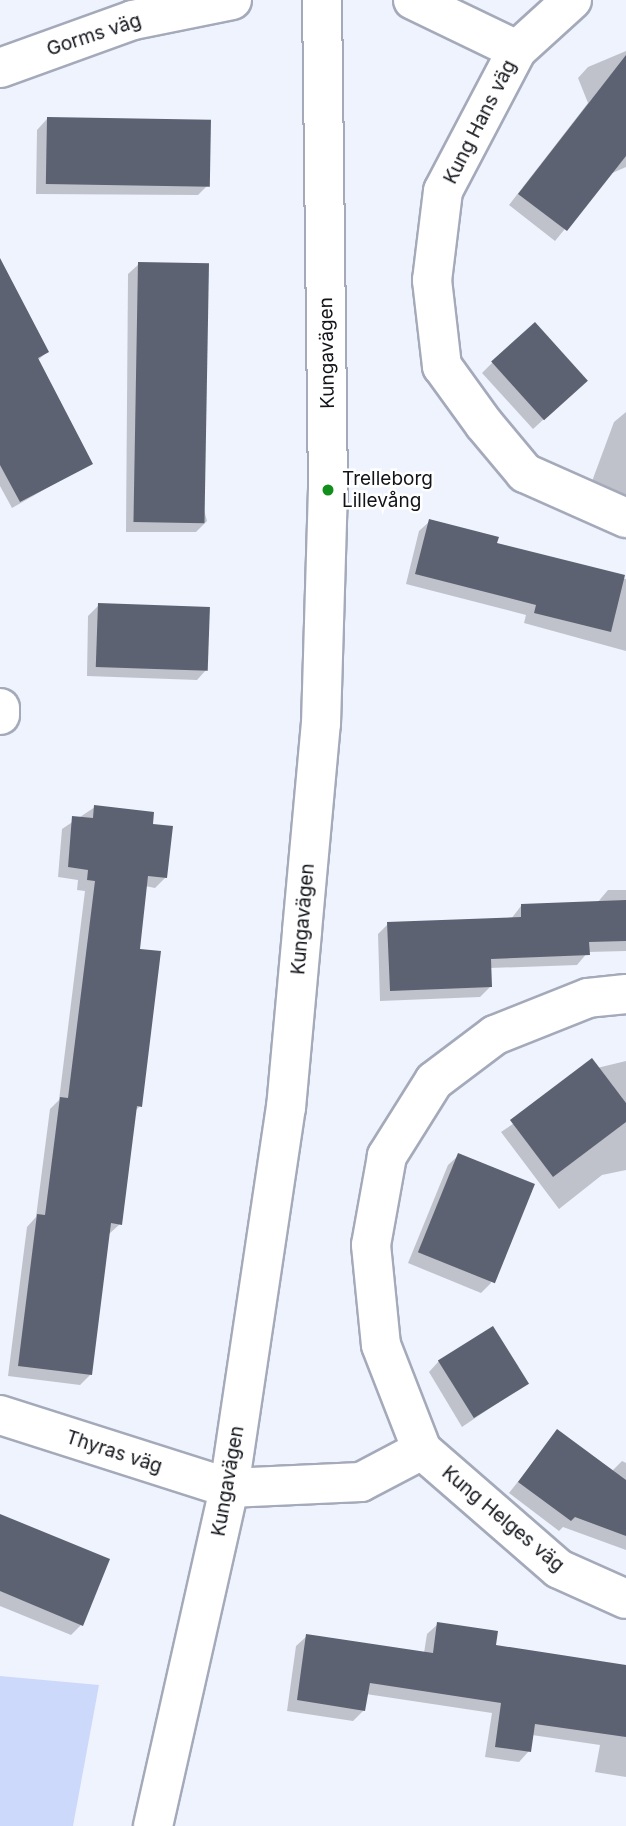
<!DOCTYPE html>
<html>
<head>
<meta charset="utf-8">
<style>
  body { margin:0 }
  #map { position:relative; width:626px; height:1826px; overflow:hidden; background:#eff3fe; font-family:Inter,sans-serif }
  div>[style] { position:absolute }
  .green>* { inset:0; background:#cdd9fb }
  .shadow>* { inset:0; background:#0003 }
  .building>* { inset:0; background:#5c6271; transform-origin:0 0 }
  .roads { filter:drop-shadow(2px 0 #a4aaba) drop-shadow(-2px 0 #a4aaba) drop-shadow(0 2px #a4aaba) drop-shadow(0 -2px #a4aaba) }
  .minor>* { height:38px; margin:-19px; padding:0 19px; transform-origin:19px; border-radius:19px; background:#fff }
  .dots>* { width:19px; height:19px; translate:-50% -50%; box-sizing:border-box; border:4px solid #fff; border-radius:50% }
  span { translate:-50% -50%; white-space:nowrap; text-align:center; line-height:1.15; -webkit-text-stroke:5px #fff; paint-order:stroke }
  .street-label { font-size:19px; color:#12141a }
  .poi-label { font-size:19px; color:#12141a }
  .left { translate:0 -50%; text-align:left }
</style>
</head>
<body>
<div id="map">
  <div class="green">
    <div style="clip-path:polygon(0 1676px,99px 1685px,73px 1826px,0 1826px)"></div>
  </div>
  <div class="shadow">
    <div style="clip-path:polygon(626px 51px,626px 167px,610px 174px,555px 241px,509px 205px,588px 103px,578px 78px,588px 67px)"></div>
    <div style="clip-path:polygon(47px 119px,209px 184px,198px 195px,36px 194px,37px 130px)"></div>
    <div style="clip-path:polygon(139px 264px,207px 521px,196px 532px,126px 532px,128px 274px)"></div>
    <div style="clip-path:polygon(0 305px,47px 352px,37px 361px,91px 463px,12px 508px,0 486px)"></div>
    <div style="clip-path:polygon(493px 362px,575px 391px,533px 429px,482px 373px)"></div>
    <div style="clip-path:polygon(626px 412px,626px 497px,591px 484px,614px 422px)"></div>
    <div style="clip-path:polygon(430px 521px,495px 544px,626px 579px,626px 651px,524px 623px,526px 615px,406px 584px,419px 531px)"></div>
    <div style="clip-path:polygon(99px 605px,207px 669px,197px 680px,87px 676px,88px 616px)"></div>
    <div style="clip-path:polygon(95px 807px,151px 826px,166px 877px,155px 888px,145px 886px,138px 950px,140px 1106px,134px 1112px,120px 1224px,109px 1234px,91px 1374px,80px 1385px,8px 1376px,27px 1227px,36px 1217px,50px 1109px,59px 1100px,85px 891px,77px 890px,78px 880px,58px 877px,62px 829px)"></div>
    <div style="clip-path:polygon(608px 890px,626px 890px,626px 951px,588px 952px,577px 965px,490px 968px,490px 987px,480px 997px,380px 1001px,378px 934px,388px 924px,511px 919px,521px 906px,597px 903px)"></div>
    <div style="clip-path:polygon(626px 1061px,626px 1170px,602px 1175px,559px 1209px,501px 1132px,597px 1068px)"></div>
    <div style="clip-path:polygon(459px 1155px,491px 1283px,481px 1293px,408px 1263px,448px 1165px)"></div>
    <div style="clip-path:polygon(439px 1361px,527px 1383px,462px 1427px,429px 1372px)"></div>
    <div style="clip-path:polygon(558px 1431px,612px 1471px,622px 1461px,626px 1463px,626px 1550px,563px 1527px,559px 1531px,509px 1493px)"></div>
    <div style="clip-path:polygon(0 1516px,81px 1625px,71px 1635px,0 1606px)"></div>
    <div style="clip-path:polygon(438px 1624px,494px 1646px,626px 1666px,626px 1777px,595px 1772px,600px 1745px,532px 1735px,529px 1751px,519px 1762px,485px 1757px,492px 1713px,366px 1694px,364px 1710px,353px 1721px,287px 1711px,296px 1646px,307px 1636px,424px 1653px,427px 1634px)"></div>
  </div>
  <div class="building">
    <div style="clip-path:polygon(626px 55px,626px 156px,567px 231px,518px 194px)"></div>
    <div style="left:47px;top:117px;width:164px;height:67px;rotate:1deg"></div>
    <div style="clip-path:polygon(0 258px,49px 352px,38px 358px,93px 464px,20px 502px,0 465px)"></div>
    <div style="left:138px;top:262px;width:71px;height:260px;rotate:1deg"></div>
    <div style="left:535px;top:322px;width:79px;height:59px;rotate:48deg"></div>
    <div style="clip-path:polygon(429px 519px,499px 537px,497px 543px,625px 575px,611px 632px,534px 613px,536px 605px,415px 574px)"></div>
    <div style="left:98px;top:603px;width:112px;height:64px;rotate:2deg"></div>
    <div style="clip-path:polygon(94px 805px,154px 812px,153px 824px,173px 826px,167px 878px,148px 876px,140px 949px,161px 951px,142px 1107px,137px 1106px,122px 1225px,111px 1223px,92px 1375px,18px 1366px,37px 1214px,45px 1215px,60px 1097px,68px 1098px,95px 881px,87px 880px,88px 870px,68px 867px,72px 816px,93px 818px)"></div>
    <div style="clip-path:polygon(626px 900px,626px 941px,589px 942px,590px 955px,491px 959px,492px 987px,390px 991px,387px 922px,521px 917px,521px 904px)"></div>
    <div style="clip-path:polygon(592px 1058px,626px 1103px,626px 1122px,553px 1177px,510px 1120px)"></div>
    <div style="left:458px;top:1153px;width:83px;height:107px;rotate:22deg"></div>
    <div style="left:493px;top:1326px;width:68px;height:65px;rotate:58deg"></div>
    <div style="clip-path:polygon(557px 1429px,626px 1480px,626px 1536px,575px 1517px,571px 1521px,518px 1482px)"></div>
    <div style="clip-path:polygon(0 1514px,110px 1559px,83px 1626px,0 1591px)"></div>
    <div style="clip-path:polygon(437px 1622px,498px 1631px,496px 1645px,626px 1665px,626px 1737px,535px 1724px,531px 1752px,495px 1747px,501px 1703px,370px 1683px,365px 1711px,297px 1700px,306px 1634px,433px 1653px)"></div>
  </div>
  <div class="roads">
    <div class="minor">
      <div style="left:413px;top:0;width:115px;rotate:25.7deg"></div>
      <div style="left:572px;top:0;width:74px;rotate:137.7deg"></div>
      <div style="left:517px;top:50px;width:159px;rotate:117.7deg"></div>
      <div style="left:443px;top:191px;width:90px;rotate:97deg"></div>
      <div style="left:432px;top:280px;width:87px;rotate:83.4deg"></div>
      <div style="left:442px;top:366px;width:72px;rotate:54.1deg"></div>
      <div style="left:484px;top:424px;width:64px;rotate:50.1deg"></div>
      <div style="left:525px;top:473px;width:111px;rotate:24deg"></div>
      <div style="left:0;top:68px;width:141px;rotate:-19.8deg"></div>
      <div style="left:133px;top:20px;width:101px;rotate:-11.4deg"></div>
      <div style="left:0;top:708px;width:7px;rotate:90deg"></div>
      <div style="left:626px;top:994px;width:38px;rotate:174deg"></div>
      <div style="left:588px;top:998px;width:100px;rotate:158.3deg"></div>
      <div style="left:495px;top:1035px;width:76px;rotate:143deg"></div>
      <div style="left:434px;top:1081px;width:89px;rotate:122.1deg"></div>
      <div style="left:387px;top:1156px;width:90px;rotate:100.2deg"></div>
      <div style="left:371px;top:1245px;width:100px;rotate:84.3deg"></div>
      <div style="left:381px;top:1345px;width:113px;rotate:68.7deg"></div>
      <div style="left:422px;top:1450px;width:181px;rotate:41deg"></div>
      <div style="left:559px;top:1569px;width:73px;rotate:24.1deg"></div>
      <div style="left:0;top:1415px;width:240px;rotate:17.7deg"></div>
      <div style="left:229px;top:1488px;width:132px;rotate:-2.6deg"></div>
      <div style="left:361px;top:1482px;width:69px;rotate:-27.7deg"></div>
      <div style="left:153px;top:1826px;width:346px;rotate:-77.3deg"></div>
      <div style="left:229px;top:1488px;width:384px;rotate:-81.5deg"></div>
      <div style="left:286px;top:1108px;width:178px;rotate:-84.8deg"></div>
      <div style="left:302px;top:931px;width:208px;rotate:-84.8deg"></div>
      <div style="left:321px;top:724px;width:234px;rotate:-88.3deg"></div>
      <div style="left:328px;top:490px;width:490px;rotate:-90.7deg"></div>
    </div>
  </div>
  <div class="dots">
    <div style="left:328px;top:490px;background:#118e1c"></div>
  </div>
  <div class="street-label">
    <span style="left:94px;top:35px;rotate:-18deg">Gorms väg</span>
    <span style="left:480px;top:122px;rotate:-63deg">Kung Hans väg</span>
    <span style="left:327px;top:353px;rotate:-91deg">Kungavägen</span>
    <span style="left:303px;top:919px;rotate:-85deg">Kungavägen</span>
    <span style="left:114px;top:1452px;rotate:18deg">Thyras väg</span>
    <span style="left:228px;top:1481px;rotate:-80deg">Kungavägen</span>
    <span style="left:503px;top:1519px;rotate:40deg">Kung Helges väg</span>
  </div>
  <div class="poi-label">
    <span class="left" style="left:342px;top:490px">Trelleborg<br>Lillevång</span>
  </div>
</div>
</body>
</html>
